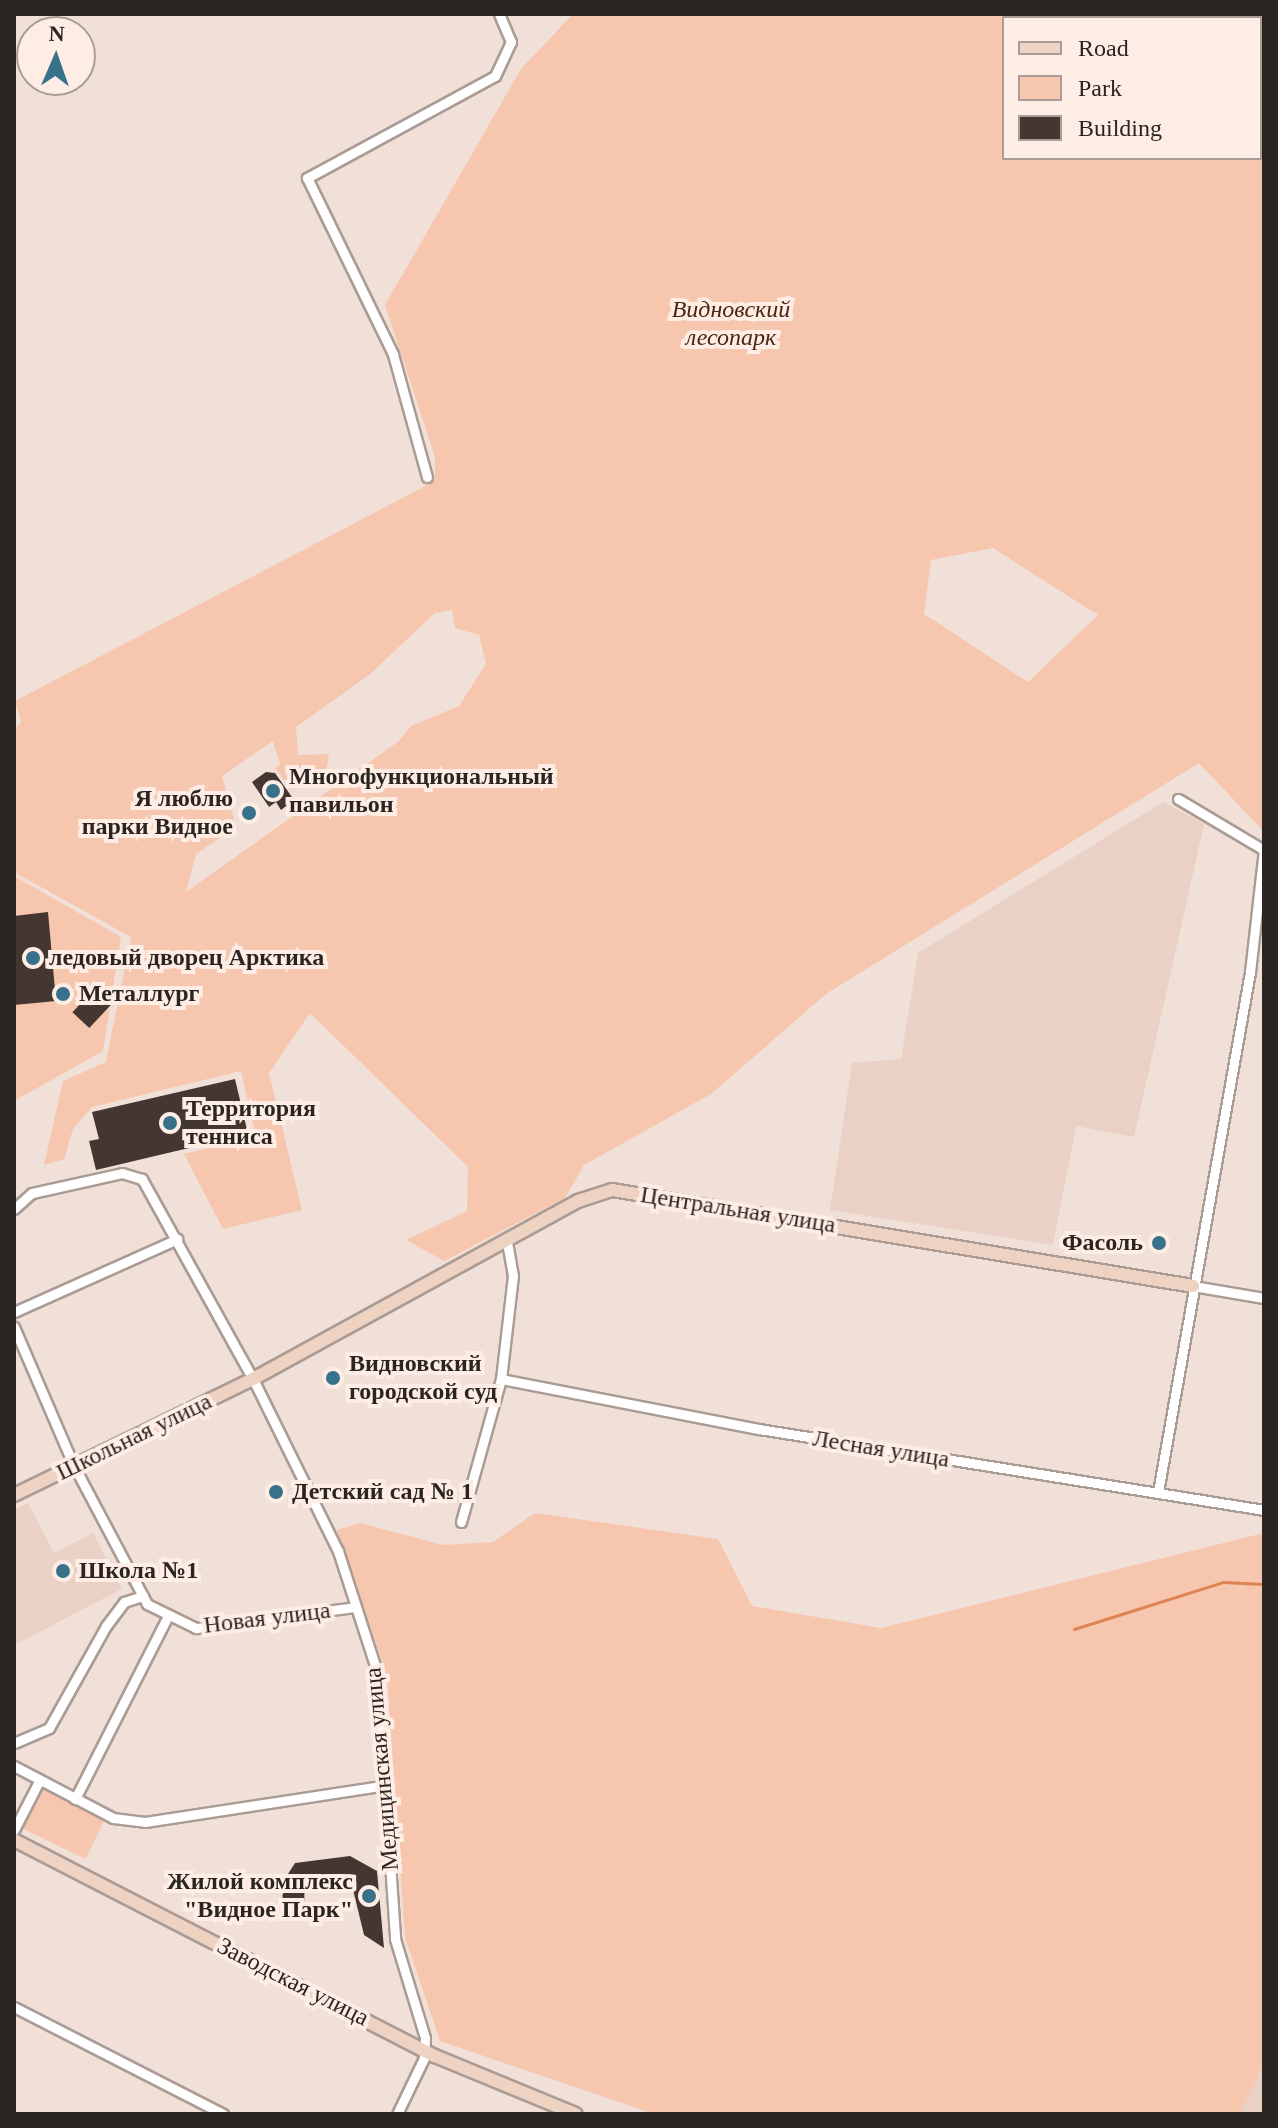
<!DOCTYPE html>
<html>
<head>
<meta charset="utf-8">
<style>
  body { margin:0 }
  #map { position:relative; width:1278px; height:2128px; overflow:hidden; background:#f0e0d8; font-family:Georgia,serif }
  div>[style] { position:absolute }
  .built>* { inset:0; background:#e9d1c6 }
  .green>* { inset:0; background:#f7c6ae; transform-origin:0 0 }
  .stream>* { height:3px; margin:-1.5px; padding:0 1.5px; transform-origin:1.5px; border-radius:1.5px; background:#df8353 }
  .building>* { inset:0; background:#443731; transform-origin:0 0 }
  .roads { filter:drop-shadow(2px 0 #aa9b94) drop-shadow(-2px 0 #aa9b94) drop-shadow(0 2px #aa9b94) drop-shadow(0 -2px #aa9b94) }
  .street>* { height:9px; margin:-4.5px; padding:0 4.5px; transform-origin:4.5px; border-radius:4.5px; background:#fff }
  .secondary>* { height:12px; margin:-6px; padding:0 6px; transform-origin:6px; border-radius:6px; background:#eed2c2 }
  .dots>* { width:22px; height:22px; translate:-50% -50%; box-sizing:border-box; border:4px solid #feede5; border-radius:50% }
  span { translate:-50% -50%; white-space:nowrap; text-align:center; line-height:1.15; -webkit-text-stroke:8px #feede5; paint-order:stroke }
  .park-label { font-size:24px; color:#4b2612; font-style:italic }
  .poi-label { font-size:24px; color:#2b2522; font-weight:700 }
  .left { translate:0 -50%; text-align:left }
  .right { translate:-100% -50%; text-align:right }
  .street-label { font-size:24px; color:#2b2522 }
  .frame { position:absolute; inset:0; border:16px solid #2b2522; pointer-events:none }
  .legend { position:absolute; left:1002px; top:16px; width:260px; height:144px; box-sizing:border-box; background:#feede5; border:2px solid #aa9d97; margin:0; padding:10px 14px; list-style:none; font-size:24px; color:#2b2522 }
  .legend li { display:flex; align-items:center; gap:16px; height:40px }
  .legend b { width:40px; border:2px solid #aa9d97 }
  .north { position:absolute; left:16px; top:16px; width:80px; height:80px; box-sizing:border-box; background:#feede5; border:2px solid #aa9d97; border-radius:50%; rotate:2deg; font-size:22px; font-weight:700; line-height:32px; text-align:center; color:#2b2522 }
  .north::after { content:''; display:block; margin:auto; width:28px; height:36px; background:#37728a; clip-path:polygon(50% 0,100% 100%,50% 72%,0 100%) }
</style>
</head>
<body>
<div id="map">
  <div class="built">
    <div style="clip-path:polygon(1163px 802px,1204px 824px,1134px 1137px,1076px 1126px,1053px 1245px,830px 1210px,852px 1063px,901px 1059px,918px 953px)"></div>
    <div style="clip-path:polygon(28px 1503px,54px 1553px,93px 1533px,122px 1589px,14px 1645px,14px 1510px)"></div>
    <div style="clip-path:polygon(1264px 2065px,1264px 2114px,1239px 2114px)"></div>
  </div>
  <div class="green">
    <div style="clip-path:polygon(evenodd,573px 14px,1264px 14px,1264px 832px,1199px 763px,826px 994px,711px 1094px,584px 1165px,565px 1198px,444px 1261px,406px 1240px,467px 1211px,468px 1167px,310px 1013px,269px 1073px,302px 1210px,223px 1229px,184px 1154px,256px 1137px,241px 1071px,92px 1107px,73px 1129px,64px 1159px,44px 1165px,63px 1081px,106px 1062px,131px 937px,14px 872px,14px 730px,21px 722px,15px 701px,435px 481px,435px 457px,385px 305px,521px 69px,573px 14px,1260px 18px,1260px 158px,1004px 158px,1004px 18px,1260px 18px,573px 14px,993px 548px,1098px 615px,1028px 682px,924px 614px,931px 560px,993px 548px,573px 14px,452px 610px,455px 628px,479px 635px,486px 664px,459px 706px,411px 726px,399px 741px,186px 892px,196px 854px,236px 827px,222px 776px,273px 741px,280px 765px,275px 768px,293px 792px,285px 772px,301px 789px,326px 773px,329px 754px,298px 755px,296px 727px,369px 675px,435px 613px,452px 610px)"></div>
    <div style="clip-path:polygon(14px 876px,121px 937px,103px 1051px,14px 1101px)"></div>
    <div style="clip-path:polygon(535px 1513px,718px 1539px,752px 1606px,881px 1628px,1264px 1533px,1264px 2065px,1239px 2114px,654px 2114px,440px 2041px,405px 1937px,387px 1676px,337px 1530px,360px 1523px,443px 1545px,493px 1542px)"></div>
    <div style="left:40px;top:1788px;width:72px;height:44px;rotate:26deg"></div>
  </div>
  <div class="stream">
    <div style="left:1074px;top:1629px;width:156px;rotate:-17.5deg"></div>
    <div style="left:1223px;top:1582px;width:41px;rotate:2.8deg"></div>
  </div>
  <div class="building">
    <div style="clip-path:polygon(266px 772px,275px 773px,294px 800px,281px 810px,276px 802px,269px 807px,252px 782px)"></div>
    <div style="clip-path:polygon(48px 912px,56px 1001px,14px 1005px,14px 916px)"></div>
    <div style="left:97px;top:986px;width:23px;height:36px;rotate:43deg"></div>
    <div style="clip-path:polygon(235px 1079px,248px 1134px,96px 1170px,89px 1141px,99px 1139px,92px 1112px)"></div>
    <div style="clip-path:polygon(350px 1856px,377px 1871px,384px 1948px,364px 1935px,350px 1877px,305px 1882px,304px 1904px,284px 1907px,281px 1885px,295px 1863px)"></div>
  </div>
  <div class="roads">
    <div class="street">
      <div style="left:427px;top:477px;width:128px;rotate:-105.5deg"></div>
      <div style="left:393px;top:354px;width:196px;rotate:-116deg"></div>
      <div style="left:307px;top:178px;width:214px;rotate:-28.5deg"></div>
      <div style="left:495px;top:76px;width:38px;rotate:-65deg"></div>
      <div style="left:511px;top:42px;width:30px;rotate:-113deg"></div>
      <div style="left:14px;top:1209px;width:24px;rotate:-42deg"></div>
      <div style="left:32px;top:1193px;width:92px;rotate:-12.5deg"></div>
      <div style="left:122px;top:1173px;width:21px;rotate:17deg"></div>
      <div style="left:142px;top:1179px;width:229px;rotate:61deg"></div>
      <div style="left:253px;top:1379px;width:192px;rotate:63.7deg"></div>
      <div style="left:338px;top:1551px;width:127px;rotate:72.1deg"></div>
      <div style="left:377px;top:1672px;width:268px;rotate:86.1deg"></div>
      <div style="left:395px;top:1939px;width:103px;rotate:73.1deg"></div>
      <div style="left:425px;top:2038px;width:20px;rotate:93deg"></div>
      <div style="left:424px;top:2058px;width:62px;rotate:115.7deg"></div>
      <div style="left:1193px;top:1286px;width:72px;rotate:9.6deg"></div>
      <div style="left:14px;top:1312px;width:179px;rotate:-24.1deg"></div>
      <div style="left:14px;top:1327px;width:151px;rotate:66.7deg"></div>
      <div style="left:74px;top:1466px;width:156px;rotate:62.1deg"></div>
      <div style="left:147px;top:1604px;width:55px;rotate:26.1deg"></div>
      <div style="left:196px;top:1628px;width:161px;rotate:-7.5deg"></div>
      <div style="left:501px;top:1379px;width:263px;rotate:11deg"></div>
      <div style="left:759px;top:1429px;width:511px;rotate:9.11deg"></div>
      <div style="left:1158px;top:1492px;width:528px;rotate:-79.97deg"></div>
      <div style="left:1250px;top:972px;width:123px;rotate:-83.5deg"></div>
      <div style="left:1264px;top:850px;width:100px;rotate:-149.3deg"></div>
      <div style="left:461px;top:1522px;width:148px;rotate:-74.4deg"></div>
      <div style="left:501px;top:1379px;width:104px;rotate:-83.4deg"></div>
      <div style="left:513px;top:1276px;width:36px;rotate:-100deg"></div>
      <div style="left:14px;top:1743px;width:38px;rotate:-23deg"></div>
      <div style="left:49px;top:1728px;width:117px;rotate:-60.8deg"></div>
      <div style="left:106px;top:1626px;width:30px;rotate:-53deg"></div>
      <div style="left:124px;top:1602px;width:20px;rotate:-18deg"></div>
      <div style="left:14px;top:1766px;width:112px;rotate:27.7deg"></div>
      <div style="left:113px;top:1818px;width:32px;rotate:7deg"></div>
      <div style="left:145px;top:1822px;width:244px;rotate:-8.7deg"></div>
      <div style="left:75px;top:1799px;width:205px;rotate:-63.1deg"></div>
      <div style="left:14px;top:1830px;width:53px;rotate:-62.9deg"></div>
      <div style="left:14px;top:2007px;width:235px;rotate:27.1deg"></div>
    </div>
    <div class="secondary">
      <div style="left:14px;top:1495px;width:266px;rotate:-25.9deg"></div>
      <div style="left:253px;top:1379px;width:371px;rotate:-28.7deg"></div>
      <div style="left:578px;top:1201px;width:36px;rotate:-18deg"></div>
      <div style="left:612px;top:1190px;width:589px;rotate:9.38deg"></div>
      <div style="left:14px;top:1840px;width:473px;rotate:27.2deg"></div>
      <div style="left:435px;top:2056px;width:152px;rotate:22.4deg"></div>
    </div>
  </div>
  <div class="dots">
    <div style="left:273px;top:791px;background:#37728a"></div>
    <div style="left:249px;top:813px;background:#37728a"></div>
    <div style="left:33px;top:958px;background:#37728a"></div>
    <div style="left:63px;top:994px;background:#37728a"></div>
    <div style="left:170px;top:1123px;background:#37728a"></div>
    <div style="left:1159px;top:1243px;background:#37728a"></div>
    <div style="left:333px;top:1378px;background:#37728a"></div>
    <div style="left:276px;top:1492px;background:#37728a"></div>
    <div style="left:63px;top:1571px;background:#37728a"></div>
    <div style="left:369px;top:1896px;background:#37728a"></div>
  </div>
  <div class="park-label">
    <span style="left:731px;top:324px">Видновский<br>лесопарк</span>
  </div>
  <div class="poi-label">
    <span class="left" style="left:289px;top:791px">Многофункциональный<br>павильон</span>
    <span class="right" style="left:233px;top:813px">Я люблю<br>парки Видное</span>
    <span class="left" style="left:49px;top:958px">ледовый дворец Арктика</span>
    <span class="left" style="left:79px;top:994px">Металлург</span>
    <span class="left" style="left:186px;top:1123px">Территория<br>тенниса</span>
    <span class="right" style="left:1143px;top:1243px">Фасоль</span>
    <span class="left" style="left:349px;top:1378px">Видновский<br>городской суд</span>
    <span class="left" style="left:292px;top:1492px">Детский сад № 1</span>
    <span class="left" style="left:79px;top:1571px">Школа №1</span>
    <span class="right" style="left:353px;top:1896px">Жилой комплекс<br>"Видное Парк"</span>
  </div>
  <div class="street-label">
    <span style="left:738px;top:1210px;rotate:9deg">Центральная улица</span>
    <span style="left:134px;top:1437px;rotate:-26deg">Школьная улица</span>
    <span style="left:881px;top:1449px;rotate:9deg">Лесная улица</span>
    <span style="left:267px;top:1618px;rotate:-7deg">Новая улица</span>
    <span style="left:382px;top:1769px;rotate:-95deg">Медицинская улица</span>
    <span style="left:293px;top:1982px;rotate:27deg">Заводская улица</span>
  </div>
  <div class="frame"></div>
  <ul class="legend">
  <li><b style="height:10px;background:#eed2c2"></b>Road</li>
  <li><b style="height:22px;background:#f7c6ae"></b>Park</li>
  <li><b style="height:22px;background:#443731"></b>Building</li>
  </ul>
  <div class="north">N</div>
</div>
</body>
</html>
